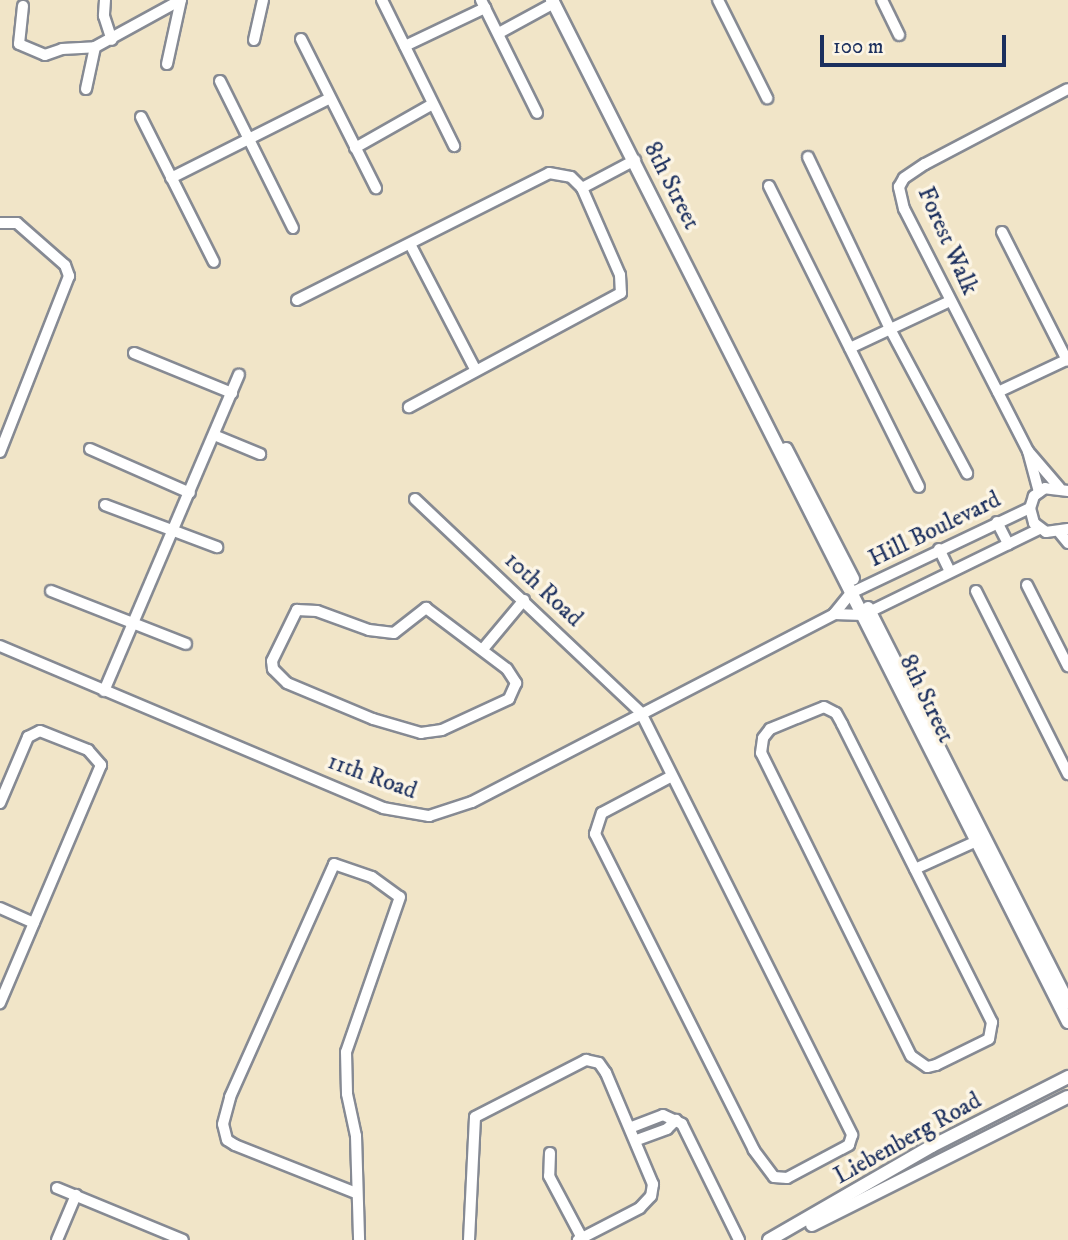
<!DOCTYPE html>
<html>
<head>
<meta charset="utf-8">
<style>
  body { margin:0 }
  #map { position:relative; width:1068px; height:1240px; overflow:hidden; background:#f1e5c8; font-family:"IM FELL DW Pica",serif }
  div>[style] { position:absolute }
  .roads { filter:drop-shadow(2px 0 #868a93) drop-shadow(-2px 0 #868a93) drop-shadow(0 2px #868a93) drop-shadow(0 -2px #868a93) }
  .minor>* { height:10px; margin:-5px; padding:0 5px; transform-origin:5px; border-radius:5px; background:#fff }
  .tertiary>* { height:12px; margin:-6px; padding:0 6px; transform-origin:6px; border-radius:6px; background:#fff }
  span { translate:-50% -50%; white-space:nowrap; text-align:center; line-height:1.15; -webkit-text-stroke:7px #fcf5e5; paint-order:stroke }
  .street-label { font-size:24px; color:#1b2f5e }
  .scale { position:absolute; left:820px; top:35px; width:186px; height:32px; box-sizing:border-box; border:4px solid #1b2f5e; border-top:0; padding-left:9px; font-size:21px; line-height:24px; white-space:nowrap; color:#1b2f5e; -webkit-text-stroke:5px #fcf5e5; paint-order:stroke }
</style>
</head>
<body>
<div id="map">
  <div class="roads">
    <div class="minor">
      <div style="left:105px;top:0;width:16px;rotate:94deg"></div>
      <div style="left:104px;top:16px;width:25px;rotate:72deg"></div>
      <div style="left:382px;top:0;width:163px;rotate:63.7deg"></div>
      <div style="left:481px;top:0;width:126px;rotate:63.6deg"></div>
      <div style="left:718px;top:0;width:110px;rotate:63.4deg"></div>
      <div style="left:882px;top:0;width:39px;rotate:64deg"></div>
      <div style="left:23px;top:6px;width:38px;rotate:96deg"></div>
      <div style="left:19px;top:44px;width:28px;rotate:23deg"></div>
      <div style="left:45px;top:55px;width:18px;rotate:-19deg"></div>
      <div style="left:62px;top:49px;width:33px;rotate:-3deg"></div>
      <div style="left:95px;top:47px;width:98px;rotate:-28.7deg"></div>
      <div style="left:499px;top:33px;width:63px;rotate:-28.6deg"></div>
      <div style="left:301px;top:39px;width:167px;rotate:63.3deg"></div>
      <div style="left:254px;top:40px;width:41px;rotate:-77.3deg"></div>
      <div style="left:405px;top:46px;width:89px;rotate:-25.4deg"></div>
      <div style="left:167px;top:64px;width:66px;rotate:-77.7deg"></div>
      <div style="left:220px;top:81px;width:164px;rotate:63.6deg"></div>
      <div style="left:86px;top:89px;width:43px;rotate:-77.9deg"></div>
      <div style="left:141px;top:117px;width:162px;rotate:63.3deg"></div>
      <div style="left:355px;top:148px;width:87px;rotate:-29.5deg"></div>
      <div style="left:808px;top:157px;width:188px;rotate:64.5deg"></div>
      <div style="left:889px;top:327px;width:166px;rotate:61.9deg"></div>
      <div style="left:171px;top:178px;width:176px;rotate:-26.7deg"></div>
      <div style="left:769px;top:186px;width:336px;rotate:63.5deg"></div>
      <div style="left:582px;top:188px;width:60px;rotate:-27.8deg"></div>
      <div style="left:0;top:223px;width:17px"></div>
      <div style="left:17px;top:223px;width:64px;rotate:41.2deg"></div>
      <div style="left:65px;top:265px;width:12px;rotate:70deg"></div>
      <div style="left:69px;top:276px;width:189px;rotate:111.4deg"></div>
      <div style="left:1002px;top:232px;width:144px;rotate:63.1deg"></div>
      <div style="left:410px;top:244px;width:141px;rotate:62.5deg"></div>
      <div style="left:297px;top:300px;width:282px;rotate:-26.7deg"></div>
      <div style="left:549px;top:173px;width:22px;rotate:10deg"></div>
      <div style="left:571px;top:177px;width:16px;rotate:45deg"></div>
      <div style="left:582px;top:188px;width:95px;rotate:66.4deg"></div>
      <div style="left:620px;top:275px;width:18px;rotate:87deg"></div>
      <div style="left:621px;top:293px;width:241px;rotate:151.7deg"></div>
      <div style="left:850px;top:348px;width:110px;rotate:-25.2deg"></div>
      <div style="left:134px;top:353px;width:106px;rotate:22.2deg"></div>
      <div style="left:998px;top:392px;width:77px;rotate:-25.2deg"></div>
      <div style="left:214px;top:435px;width:50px;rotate:22.4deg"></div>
      <div style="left:90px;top:449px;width:109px;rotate:23.7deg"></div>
      <div style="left:1028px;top:451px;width:48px;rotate:49.3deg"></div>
      <div style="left:1068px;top:491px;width:23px;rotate:-173deg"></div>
      <div style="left:1045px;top:488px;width:14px;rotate:144deg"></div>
      <div style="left:1034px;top:496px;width:13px;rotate:108deg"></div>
      <div style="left:1030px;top:508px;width:16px;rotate:75deg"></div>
      <div style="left:1034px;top:523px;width:15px;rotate:37deg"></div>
      <div style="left:1046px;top:532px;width:22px;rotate:-8deg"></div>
      <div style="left:1039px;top:492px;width:42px;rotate:-105deg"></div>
      <div style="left:1028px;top:451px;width:272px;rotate:-117.1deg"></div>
      <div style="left:904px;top:209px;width:23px;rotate:-103deg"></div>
      <div style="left:899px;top:187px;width:10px;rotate:-61deg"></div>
      <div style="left:904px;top:178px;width:25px;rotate:-34deg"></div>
      <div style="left:925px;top:164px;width:161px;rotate:-27.7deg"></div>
      <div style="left:415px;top:499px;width:311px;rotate:43.4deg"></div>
      <div style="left:641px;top:713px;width:472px;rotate:63.4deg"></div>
      <div style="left:852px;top:1135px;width:10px;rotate:107deg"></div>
      <div style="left:849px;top:1145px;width:70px;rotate:152deg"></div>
      <div style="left:787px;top:1178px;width:13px;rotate:-176deg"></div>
      <div style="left:774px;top:1177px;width:34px;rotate:-127deg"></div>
      <div style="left:754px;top:1150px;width:354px;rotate:-116.7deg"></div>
      <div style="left:595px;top:834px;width:22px;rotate:-72deg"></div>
      <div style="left:602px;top:813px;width:77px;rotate:-27.9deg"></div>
      <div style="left:105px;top:505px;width:120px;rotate:20.6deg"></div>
      <div style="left:997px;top:522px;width:25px;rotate:63deg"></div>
      <div style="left:1060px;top:533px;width:13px;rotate:51deg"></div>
      <div style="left:939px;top:549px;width:25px;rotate:64deg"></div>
      <div style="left:1027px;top:585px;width:91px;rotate:63.2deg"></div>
      <div style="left:51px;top:591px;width:145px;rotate:21.4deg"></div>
      <div style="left:976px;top:591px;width:205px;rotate:63.3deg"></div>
      <div style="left:426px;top:608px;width:101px;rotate:37deg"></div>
      <div style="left:507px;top:669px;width:17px;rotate:57deg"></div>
      <div style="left:516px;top:683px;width:17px;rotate:114deg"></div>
      <div style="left:509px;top:699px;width:74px;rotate:155.2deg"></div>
      <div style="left:442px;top:730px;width:21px;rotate:172deg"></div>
      <div style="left:421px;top:733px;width:50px;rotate:-163.7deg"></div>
      <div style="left:373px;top:719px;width:93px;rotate:-157.3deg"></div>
      <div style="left:287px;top:683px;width:20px;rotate:-135deg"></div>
      <div style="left:273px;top:669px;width:8px;rotate:-97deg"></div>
      <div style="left:272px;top:661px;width:57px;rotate:-63.9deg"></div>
      <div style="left:297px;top:610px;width:20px;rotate:3deg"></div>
      <div style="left:317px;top:611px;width:55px;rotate:20.1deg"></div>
      <div style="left:369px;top:630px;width:25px;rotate:7deg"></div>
      <div style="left:394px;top:633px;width:41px;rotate:-38deg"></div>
      <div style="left:834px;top:614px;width:29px;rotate:2deg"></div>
      <div style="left:863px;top:615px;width:196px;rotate:-26deg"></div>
      <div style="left:0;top:646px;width:416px;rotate:22.9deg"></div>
      <div style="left:383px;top:808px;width:47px;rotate:9.9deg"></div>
      <div style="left:429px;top:816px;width:45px;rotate:-18deg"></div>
      <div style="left:472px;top:802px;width:408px;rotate:-27.4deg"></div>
      <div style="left:834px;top:614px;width:27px;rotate:-51deg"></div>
      <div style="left:851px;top:593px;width:198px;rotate:-25.4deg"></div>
      <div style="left:483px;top:649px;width:64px;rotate:-50.1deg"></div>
      <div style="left:104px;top:691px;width:344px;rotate:-66.9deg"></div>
      <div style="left:824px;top:707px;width:13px;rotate:27deg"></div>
      <div style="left:836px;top:713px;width:13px;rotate:61deg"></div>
      <div style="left:842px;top:724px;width:334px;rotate:63.3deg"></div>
      <div style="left:992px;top:1022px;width:17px;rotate:100deg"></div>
      <div style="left:989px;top:1039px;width:59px;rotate:153.9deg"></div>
      <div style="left:936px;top:1065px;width:9px;rotate:167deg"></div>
      <div style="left:927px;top:1067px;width:19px;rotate:-145deg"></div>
      <div style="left:911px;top:1056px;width:338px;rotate:-116.3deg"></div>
      <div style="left:761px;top:753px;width:15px;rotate:-82deg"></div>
      <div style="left:763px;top:738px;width:11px;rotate:-52deg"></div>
      <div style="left:770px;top:729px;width:58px;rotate:-22.2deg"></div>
      <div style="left:0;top:803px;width:72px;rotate:-67deg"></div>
      <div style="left:28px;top:737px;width:13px;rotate:-27deg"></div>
      <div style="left:40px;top:731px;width:52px;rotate:21.6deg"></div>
      <div style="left:88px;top:750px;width:20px;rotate:49deg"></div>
      <div style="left:101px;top:765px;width:259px;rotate:113deg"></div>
      <div style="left:915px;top:869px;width:72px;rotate:-24.4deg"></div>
      <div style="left:0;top:908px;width:37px;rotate:24deg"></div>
      <div style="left:632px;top:1127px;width:33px;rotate:-21deg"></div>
      <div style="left:663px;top:1115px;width:21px;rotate:25deg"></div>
      <div style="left:682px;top:1124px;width:129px;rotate:63.8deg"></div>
      <div style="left:637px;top:1140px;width:32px;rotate:-20deg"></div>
      <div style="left:667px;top:1129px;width:13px;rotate:-45deg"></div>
      <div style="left:550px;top:1153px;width:23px;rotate:92deg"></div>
      <div style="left:549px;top:1176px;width:70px;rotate:62deg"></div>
      <div style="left:57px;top:1188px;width:136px;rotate:22.4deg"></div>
      <div style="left:356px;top:1193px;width:130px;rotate:-158.4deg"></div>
      <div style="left:235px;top:1145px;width:9px;rotate:-148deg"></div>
      <div style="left:227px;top:1140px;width:16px;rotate:-104deg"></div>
      <div style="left:223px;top:1124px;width:28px;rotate:-75deg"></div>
      <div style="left:230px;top:1097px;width:255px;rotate:-65.9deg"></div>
      <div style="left:334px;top:864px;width:40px;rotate:18.9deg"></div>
      <div style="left:372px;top:877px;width:34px;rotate:36deg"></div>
      <div style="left:400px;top:897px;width:164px;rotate:109.2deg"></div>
      <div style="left:346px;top:1052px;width:42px;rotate:88.6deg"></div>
      <div style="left:347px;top:1094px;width:43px;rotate:77.9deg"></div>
      <div style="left:356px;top:1136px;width:104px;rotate:88.3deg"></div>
      <div style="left:57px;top:1240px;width:49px;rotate:-67.1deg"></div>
      <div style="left:469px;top:1240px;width:123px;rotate:-87.2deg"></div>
      <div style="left:475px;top:1117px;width:125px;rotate:-27.2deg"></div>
      <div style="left:586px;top:1060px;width:13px;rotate:13deg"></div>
      <div style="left:599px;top:1063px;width:12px;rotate:55deg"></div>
      <div style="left:606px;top:1073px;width:121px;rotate:67.1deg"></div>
      <div style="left:653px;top:1184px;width:12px;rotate:99deg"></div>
      <div style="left:651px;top:1196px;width:16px;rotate:133deg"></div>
      <div style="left:640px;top:1208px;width:70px;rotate:152.7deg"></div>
    </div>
    <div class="tertiary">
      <div style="left:552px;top:0;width:1145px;rotate:63.21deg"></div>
      <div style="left:786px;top:449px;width:146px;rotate:62.7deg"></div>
      <div style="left:868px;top:608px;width:442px;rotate:63.1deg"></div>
      <div style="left:812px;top:1225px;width:286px;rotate:-26.6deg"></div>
      <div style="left:769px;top:1240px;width:188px;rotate:-30deg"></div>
      <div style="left:932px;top:1146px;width:153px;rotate:-26.9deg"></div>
    </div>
  </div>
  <div class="street-label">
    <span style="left:671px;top:186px;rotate:63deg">8th Street</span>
    <span style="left:947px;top:241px;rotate:66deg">Forest Walk</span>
    <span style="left:935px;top:530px;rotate:-26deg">Hill Boulevard</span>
    <span style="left:543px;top:590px;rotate:43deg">10th Road</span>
    <span style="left:926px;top:699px;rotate:64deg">8th Street</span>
    <span style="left:372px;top:777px;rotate:20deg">11th Road</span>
    <span style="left:908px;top:1139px;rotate:-29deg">Liebenberg Road</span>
  </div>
  <div class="scale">100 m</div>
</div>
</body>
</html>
